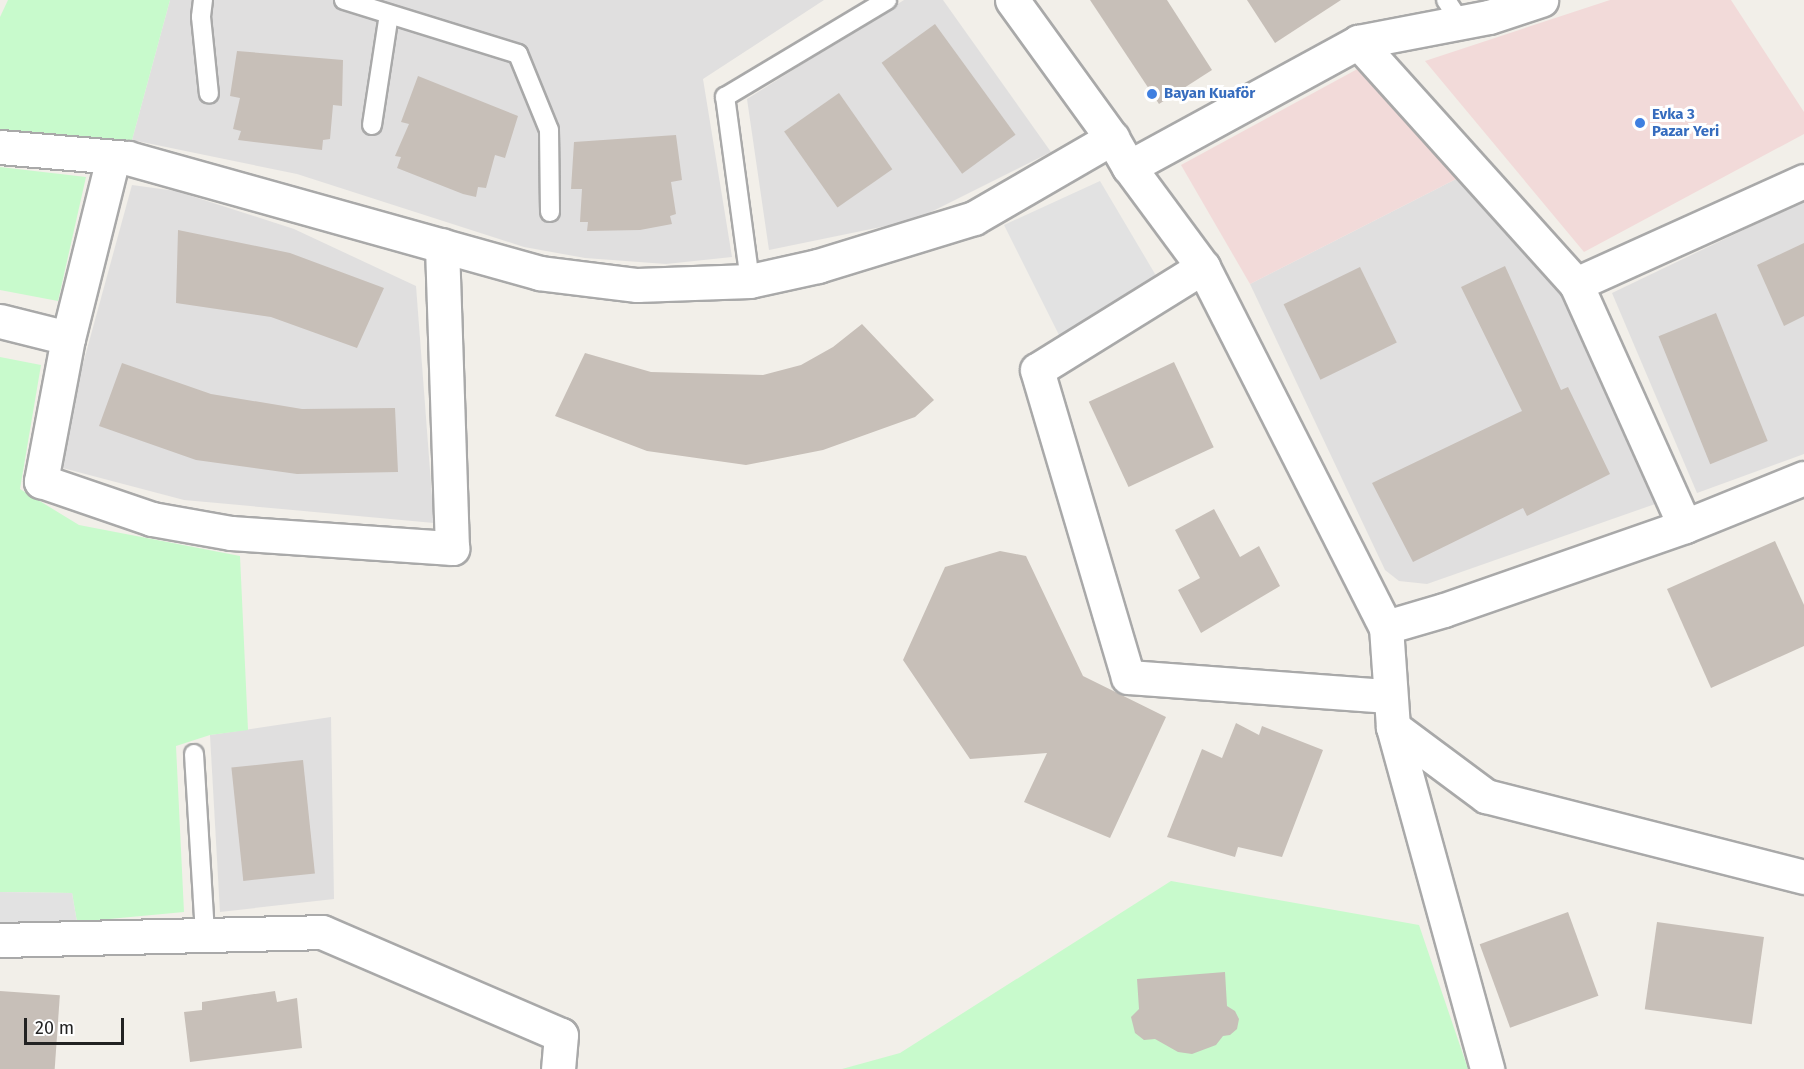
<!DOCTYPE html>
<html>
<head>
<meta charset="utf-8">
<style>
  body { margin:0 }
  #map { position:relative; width:1804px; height:1069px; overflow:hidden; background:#f2efe9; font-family:"Fira Sans",sans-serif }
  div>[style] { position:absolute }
  .residential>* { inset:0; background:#e0dfdf }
  .commercial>* { inset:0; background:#f2dad9 }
  .park>* { inset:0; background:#c8facc }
  .parking>* { inset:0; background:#e2e2e2 }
  .building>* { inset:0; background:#c7bfb8; transform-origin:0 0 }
  .roads { filter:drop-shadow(2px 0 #a9a9a9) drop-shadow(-2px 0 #a9a9a9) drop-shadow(0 2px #a9a9a9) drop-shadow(0 -2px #a9a9a9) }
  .lane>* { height:18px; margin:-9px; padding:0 9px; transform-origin:9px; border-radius:9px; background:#fff }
  .street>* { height:33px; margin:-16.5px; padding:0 16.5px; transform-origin:16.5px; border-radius:16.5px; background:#fff }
  .dots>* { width:16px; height:16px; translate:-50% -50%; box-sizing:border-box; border:3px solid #fff; border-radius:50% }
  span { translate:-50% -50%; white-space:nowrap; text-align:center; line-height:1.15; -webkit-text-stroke:6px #fff; paint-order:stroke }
  .shop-label { font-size:15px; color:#366cbe; font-weight:700 }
  .left { translate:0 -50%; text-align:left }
  .scale { position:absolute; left:24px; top:1018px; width:100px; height:27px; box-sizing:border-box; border:3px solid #222; border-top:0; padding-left:8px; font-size:18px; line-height:21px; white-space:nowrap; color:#222; -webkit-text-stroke:4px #fff; paint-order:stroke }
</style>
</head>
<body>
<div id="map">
  <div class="residential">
    <div style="clip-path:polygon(170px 0,824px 0,703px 79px,732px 257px,666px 264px,585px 258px,524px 247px,297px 174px,132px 140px)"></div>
    <div style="clip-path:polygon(904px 0,943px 0,1051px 152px,915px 220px,769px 250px,747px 99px)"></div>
    <div style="clip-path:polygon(1460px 177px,1580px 316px,1658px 503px,1427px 584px,1399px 581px,1385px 570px,1250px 284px)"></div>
    <div style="clip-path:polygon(132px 185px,176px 191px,294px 229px,416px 286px,434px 523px,184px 500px,55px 466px)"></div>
    <div style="clip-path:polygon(1804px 201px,1804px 454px,1697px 493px,1612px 293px)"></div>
    <div style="clip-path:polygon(331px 717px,334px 899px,220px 912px,210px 735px)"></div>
  </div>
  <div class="commercial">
    <div style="clip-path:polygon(1610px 0,1731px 0,1804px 112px,1804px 134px,1584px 252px,1425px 61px)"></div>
    <div style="clip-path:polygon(1363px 66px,1460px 177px,1250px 284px,1181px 165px)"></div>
  </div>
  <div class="park">
    <div style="clip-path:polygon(8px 0,170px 0,132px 140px,0 135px,0 17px)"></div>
    <div style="clip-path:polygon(0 167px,86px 177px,58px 301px,0 290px)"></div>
    <div style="clip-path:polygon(0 357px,41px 365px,20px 489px,79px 525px,240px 556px,248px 730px,210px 735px,176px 746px,184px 912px,77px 922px,72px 893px,0 892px)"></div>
    <div style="clip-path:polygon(1171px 881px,1419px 925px,1468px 1069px,842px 1069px,900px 1053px)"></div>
  </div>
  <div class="parking">
    <div style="clip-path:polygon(1100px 181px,1158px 279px,1062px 341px,1004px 225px)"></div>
    <div style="clip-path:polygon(0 892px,72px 893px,77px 922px,0 924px)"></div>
  </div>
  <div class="building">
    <div style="clip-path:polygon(1090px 0,1167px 0,1212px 70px,1159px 104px)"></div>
    <div style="clip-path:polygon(1247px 0,1341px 0,1275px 43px)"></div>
    <div style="left:935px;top:24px;width:137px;height:66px;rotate:54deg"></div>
    <div style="clip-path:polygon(237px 51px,343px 60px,342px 106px,333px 105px,330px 139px,323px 140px,322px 150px,238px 140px,241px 131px,233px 129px,240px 98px,230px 96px)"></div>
    <div style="clip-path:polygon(418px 76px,518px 116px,505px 158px,495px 155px,486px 188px,478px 187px,476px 197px,463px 194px,397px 168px,401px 157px,395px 156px,409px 124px,401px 122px)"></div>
    <div style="left:839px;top:93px;width:93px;height:67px;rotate:55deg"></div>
    <div style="clip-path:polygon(676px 135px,682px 180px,671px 182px,676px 214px,670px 216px,672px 224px,640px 230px,587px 231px,588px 222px,580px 222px,582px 189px,571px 189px,574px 142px)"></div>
    <div style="clip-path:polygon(178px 230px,290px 253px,384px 288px,357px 348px,271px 317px,176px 303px)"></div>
    <div style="clip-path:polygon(1804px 243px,1804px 316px,1784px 326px,1757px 265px)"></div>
    <div style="clip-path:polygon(1505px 266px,1561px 390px,1568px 387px,1610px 474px,1527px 516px,1523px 508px,1413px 562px,1372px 483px,1522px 411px,1461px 287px)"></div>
    <div style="left:1360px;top:267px;width:84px;height:85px;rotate:64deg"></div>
    <div style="left:1716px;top:313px;width:138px;height:62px;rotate:68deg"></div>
    <div style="clip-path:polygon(862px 324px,934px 400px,915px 417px,823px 450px,746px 465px,647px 451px,555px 416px,585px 353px,651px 372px,763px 375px,801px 365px,833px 347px)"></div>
    <div style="left:1174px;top:362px;width:94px;height:94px;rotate:65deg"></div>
    <div style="clip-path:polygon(122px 363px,211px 394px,302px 409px,395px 408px,398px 472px,297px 474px,196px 460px,99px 426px)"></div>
    <div style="clip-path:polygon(1214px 509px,1240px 557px,1259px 546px,1280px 586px,1201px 633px,1178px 590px,1200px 578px,1175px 530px)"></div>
    <div style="clip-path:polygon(1775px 541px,1804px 605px,1804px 646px,1711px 688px,1667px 589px)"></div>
    <div style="clip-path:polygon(1000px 551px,1026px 556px,1083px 676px,1166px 717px,1110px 838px,1024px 802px,1047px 753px,970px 759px,903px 660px,945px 567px)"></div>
    <div style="clip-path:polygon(1236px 723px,1259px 735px,1262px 726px,1323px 750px,1282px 857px,1238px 847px,1235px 857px,1167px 837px,1202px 749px,1222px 758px)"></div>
    <div style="left:303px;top:760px;width:114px;height:72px;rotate:84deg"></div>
    <div style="left:1568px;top:912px;width:89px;height:94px;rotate:70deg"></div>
    <div style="left:1657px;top:922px;width:108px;height:88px;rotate:8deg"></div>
    <div style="clip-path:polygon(1225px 972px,1227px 1006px,1235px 1011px,1239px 1019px,1237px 1029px,1230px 1035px,1223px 1036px,1216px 1045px,1192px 1054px,1178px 1052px,1155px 1039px,1144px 1040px,1135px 1033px,1131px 1017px,1139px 1009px,1137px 979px)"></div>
    <div style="left:0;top:991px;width:60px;height:78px;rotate:4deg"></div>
    <div style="clip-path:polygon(275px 991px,277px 1002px,297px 998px,302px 1048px,190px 1062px,184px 1012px,202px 1010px,202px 1002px)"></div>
  </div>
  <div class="roads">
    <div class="lane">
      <div style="left:203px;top:0;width:17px;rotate:97deg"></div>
      <div style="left:201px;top:17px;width:77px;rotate:84.1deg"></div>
      <div style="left:344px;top:0;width:182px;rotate:17.2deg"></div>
      <div style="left:518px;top:54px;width:82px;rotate:67.8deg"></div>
      <div style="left:549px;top:130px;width:82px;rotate:89.3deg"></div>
      <div style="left:1446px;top:0;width:27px;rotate:57deg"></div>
      <div style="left:372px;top:125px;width:112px;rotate:-81.3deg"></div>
      <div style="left:750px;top:281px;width:186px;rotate:-97.7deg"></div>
      <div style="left:725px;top:97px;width:189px;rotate:-30.9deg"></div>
      <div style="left:194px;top:754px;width:181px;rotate:86.5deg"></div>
    </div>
    <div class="street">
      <div style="left:1012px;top:0;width:170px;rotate:54.1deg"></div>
      <div style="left:1112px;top:138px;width:34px;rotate:60deg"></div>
      <div style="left:1129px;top:167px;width:124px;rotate:53.5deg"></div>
      <div style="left:1203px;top:267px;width:404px;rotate:63.1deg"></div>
      <div style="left:1386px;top:627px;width:60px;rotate:-16.3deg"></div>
      <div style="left:1444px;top:610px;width:255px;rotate:-19.2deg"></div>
      <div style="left:1685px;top:526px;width:128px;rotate:-22deg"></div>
      <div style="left:1358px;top:42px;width:326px;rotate:48deg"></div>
      <div style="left:1576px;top:284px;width:265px;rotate:65.8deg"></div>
      <div style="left:0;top:147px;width:128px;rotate:4.9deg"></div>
      <div style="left:128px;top:158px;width:427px;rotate:15.6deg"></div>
      <div style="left:539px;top:273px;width:99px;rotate:7deg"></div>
      <div style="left:637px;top:285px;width:113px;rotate:-2deg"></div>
      <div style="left:750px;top:281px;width:70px;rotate:-12.4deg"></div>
      <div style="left:818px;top:266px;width:163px;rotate:-17.1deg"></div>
      <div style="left:974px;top:218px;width:160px;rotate:-30.1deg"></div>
      <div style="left:113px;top:158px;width:186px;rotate:104deg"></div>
      <div style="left:68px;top:338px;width:146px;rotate:100.7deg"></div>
      <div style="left:41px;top:481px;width:117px;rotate:18.9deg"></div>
      <div style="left:152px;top:519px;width:80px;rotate:10deg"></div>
      <div style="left:231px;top:533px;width:222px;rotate:3.9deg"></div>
      <div style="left:452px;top:548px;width:303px;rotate:-91.9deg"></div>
      <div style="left:1129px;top:167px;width:261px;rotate:-28.6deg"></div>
      <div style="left:1358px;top:42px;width:133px;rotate:-10.8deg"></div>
      <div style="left:1489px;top:17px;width:55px;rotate:-18.1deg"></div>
      <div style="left:1203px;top:267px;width:195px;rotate:148.2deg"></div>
      <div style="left:1037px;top:370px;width:320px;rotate:73.5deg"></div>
      <div style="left:1128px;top:677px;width:262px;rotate:4.2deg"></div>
      <div style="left:1576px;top:284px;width:250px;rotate:-24.3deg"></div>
      <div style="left:0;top:321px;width:70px;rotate:14deg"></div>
      <div style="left:1386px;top:627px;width:100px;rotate:86deg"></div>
      <div style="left:1393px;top:727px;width:116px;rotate:36.6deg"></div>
      <div style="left:1486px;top:796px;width:328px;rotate:14.3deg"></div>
      <div style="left:1393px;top:727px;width:355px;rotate:74.6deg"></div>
      <div style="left:0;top:940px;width:322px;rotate:-1.4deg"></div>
      <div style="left:322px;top:932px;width:260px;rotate:23.3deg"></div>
      <div style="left:561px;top:1035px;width:34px;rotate:95deg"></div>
    </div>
  </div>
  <div class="dots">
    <div style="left:1152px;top:94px;background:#3f7fe0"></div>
    <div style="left:1640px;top:123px;background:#3f7fe0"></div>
  </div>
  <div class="shop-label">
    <span class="left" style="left:1164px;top:94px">Bayan Kuaför</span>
    <span class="left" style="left:1652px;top:123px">Evka 3<br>Pazar Yeri</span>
  </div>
  <div class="scale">20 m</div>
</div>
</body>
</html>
